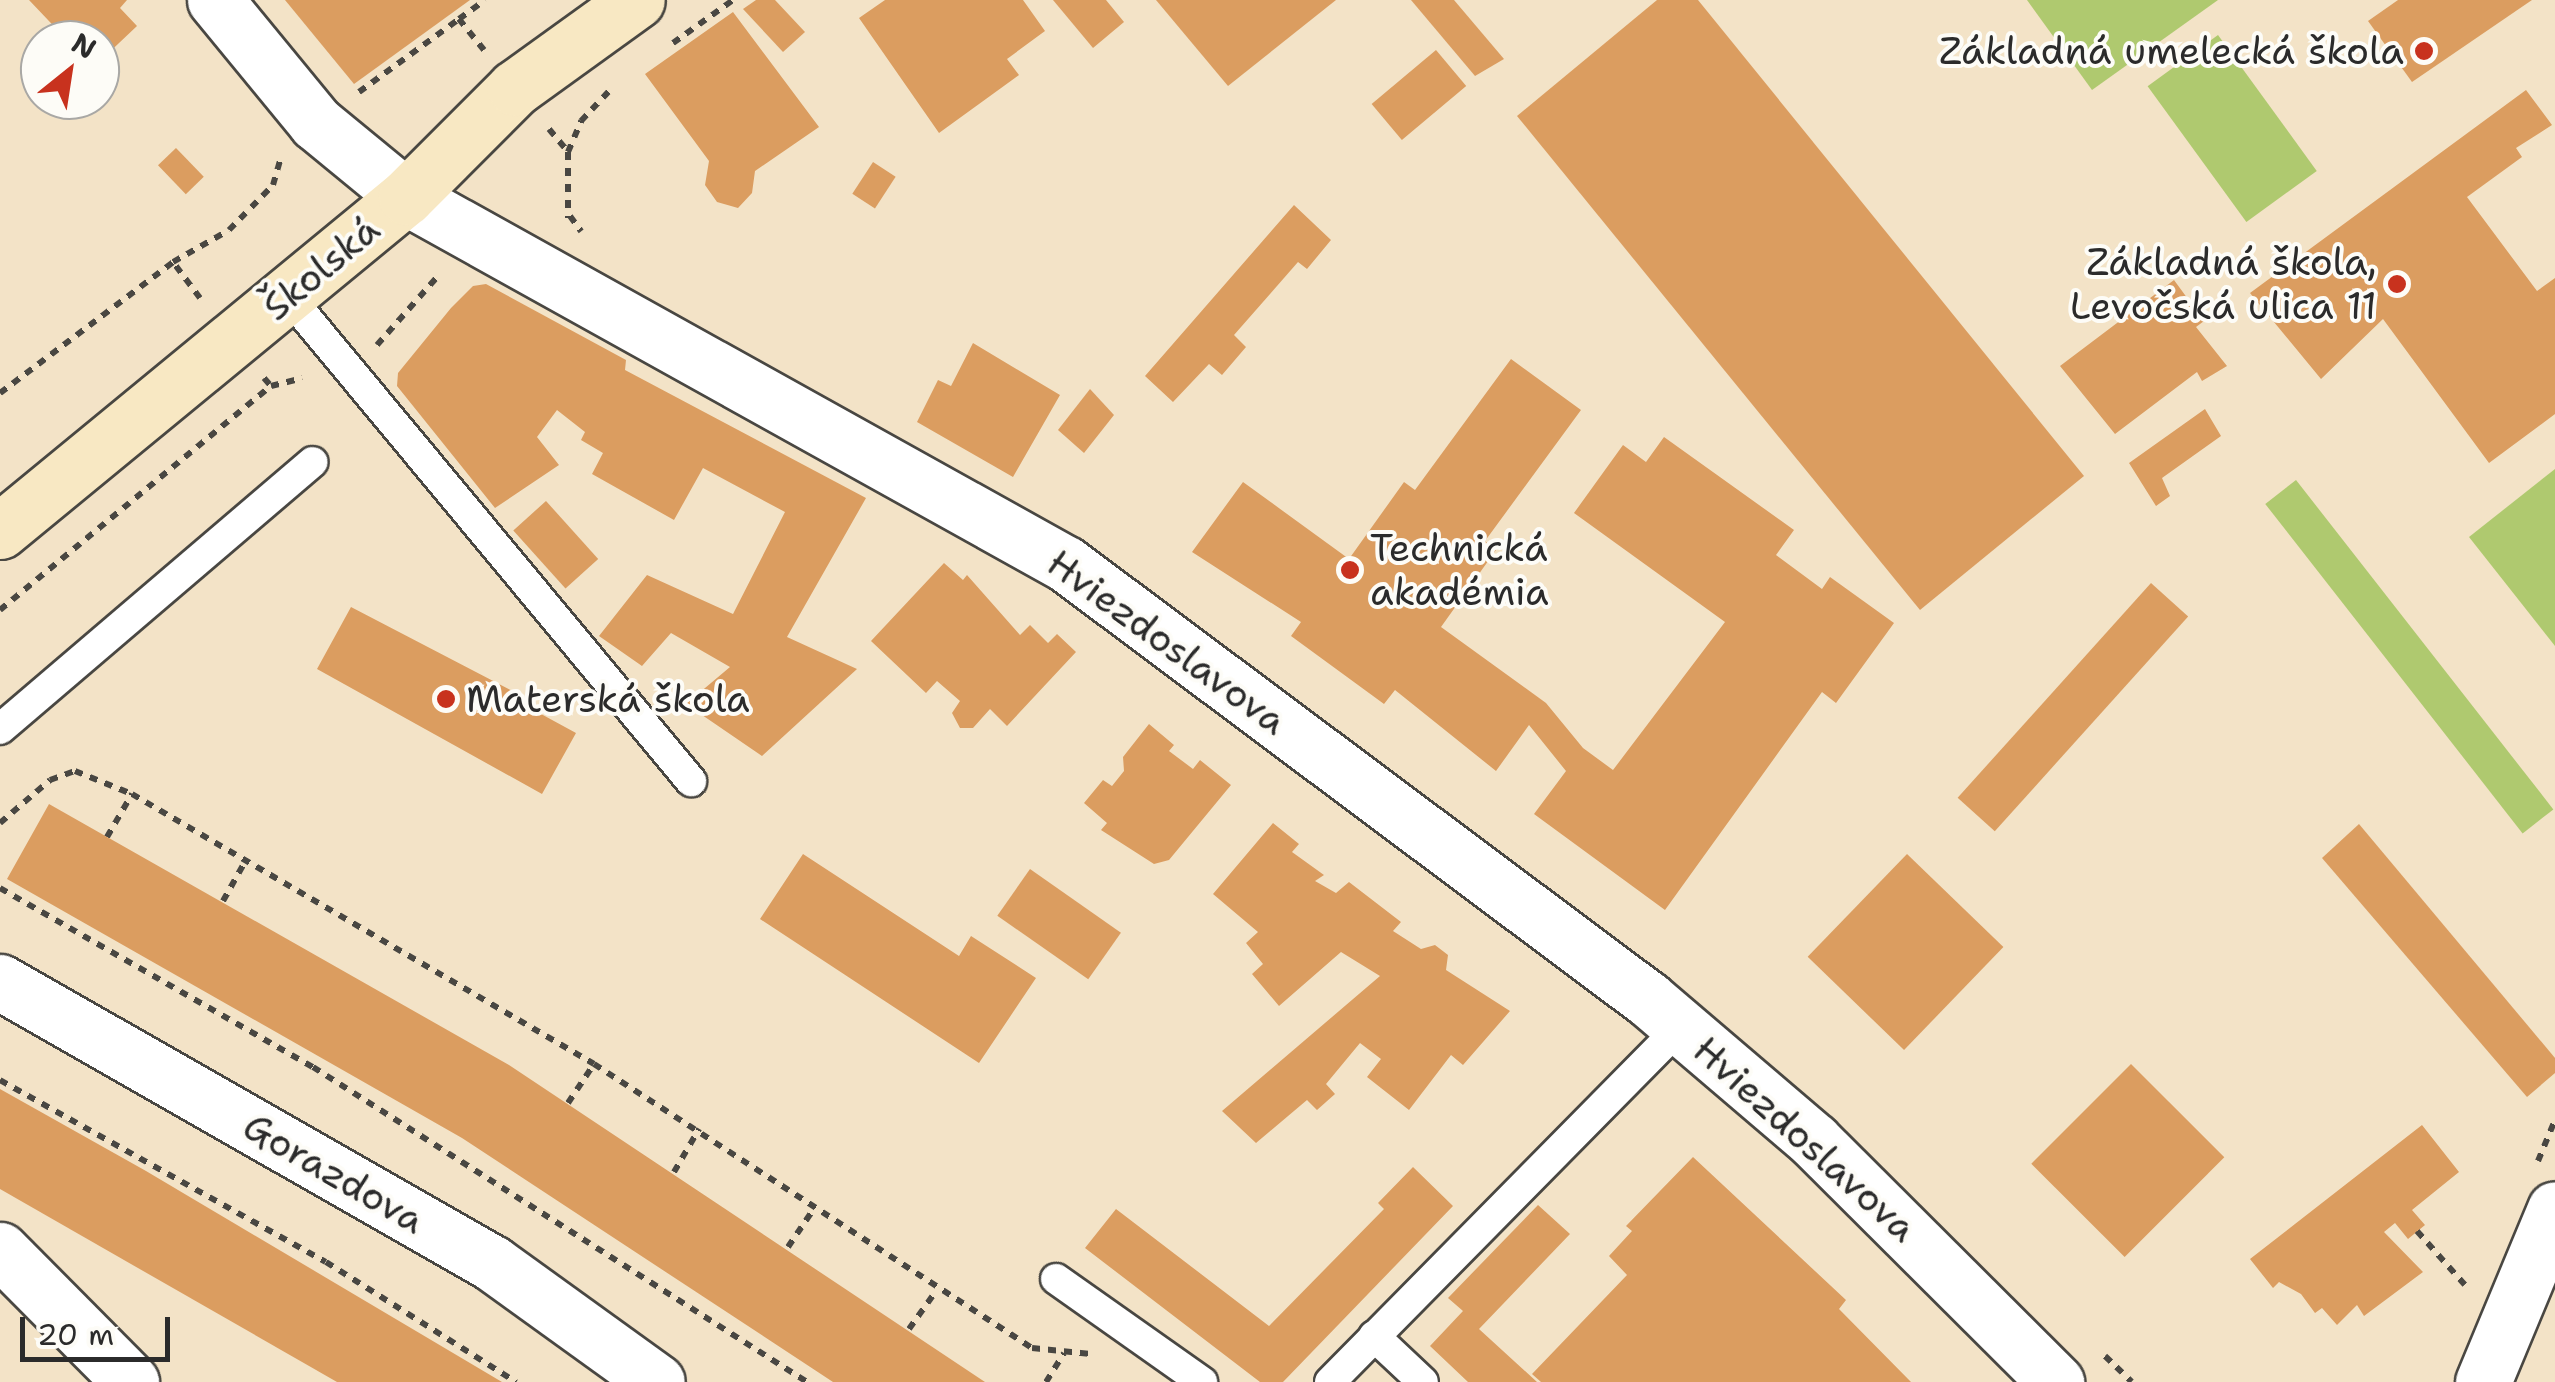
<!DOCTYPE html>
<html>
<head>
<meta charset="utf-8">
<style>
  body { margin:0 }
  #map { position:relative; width:2555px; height:1382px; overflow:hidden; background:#f3e3c7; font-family:"Shantell Sans",sans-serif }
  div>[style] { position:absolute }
  .green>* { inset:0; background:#afc96f; transform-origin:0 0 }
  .building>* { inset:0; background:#db9d60; transform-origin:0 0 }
  .path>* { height:6px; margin-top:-3px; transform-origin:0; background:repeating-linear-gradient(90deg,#494742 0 8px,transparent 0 16px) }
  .roads { filter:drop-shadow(2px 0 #494742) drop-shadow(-2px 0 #494742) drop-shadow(0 2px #494742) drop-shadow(0 -2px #494742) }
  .lane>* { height:30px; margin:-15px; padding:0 15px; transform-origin:15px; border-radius:15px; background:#fff }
  .street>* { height:55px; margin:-27.5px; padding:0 27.5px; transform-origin:27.5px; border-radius:27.5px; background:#fff }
  .secondary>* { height:55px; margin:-27.5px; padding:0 27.5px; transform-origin:27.5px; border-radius:27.5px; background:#f8e8c3 }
  .dots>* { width:28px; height:28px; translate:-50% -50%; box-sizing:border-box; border:5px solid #fdfcf7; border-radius:50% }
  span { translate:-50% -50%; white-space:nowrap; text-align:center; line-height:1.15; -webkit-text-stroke:8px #fdfcf7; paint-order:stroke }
  .poi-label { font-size:38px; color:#2b2b2b }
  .right { translate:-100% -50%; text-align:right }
  .left { translate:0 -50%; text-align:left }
  .street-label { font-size:38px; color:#2b2b2b }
  .north { position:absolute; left:20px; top:20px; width:100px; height:100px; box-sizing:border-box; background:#fdfcf7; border:2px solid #a9a8a5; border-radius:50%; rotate:30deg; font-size:28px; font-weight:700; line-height:40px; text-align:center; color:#2b2b2b }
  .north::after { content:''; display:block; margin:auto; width:35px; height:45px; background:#c8321e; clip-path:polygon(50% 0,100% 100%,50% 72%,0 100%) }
  .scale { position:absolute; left:20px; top:1317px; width:150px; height:45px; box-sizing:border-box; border:5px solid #2b2b2b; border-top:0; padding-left:12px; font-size:30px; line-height:35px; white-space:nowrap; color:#2b2b2b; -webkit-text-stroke:8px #fdfcf7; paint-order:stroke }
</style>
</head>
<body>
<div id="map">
  <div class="green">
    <div style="clip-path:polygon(2027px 0,2218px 0,2092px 90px)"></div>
    <div style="left:2218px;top:35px;width:168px;height:87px;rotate:54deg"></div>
    <div style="clip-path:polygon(2555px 469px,2555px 646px,2469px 537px)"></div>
    <div style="left:2296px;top:480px;width:418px;height:39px;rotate:52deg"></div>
  </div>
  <div class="building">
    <div style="clip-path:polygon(29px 0,127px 0,120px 8px,137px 26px,100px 61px,100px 40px,67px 40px)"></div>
    <div style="clip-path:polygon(285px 0,470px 0,354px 84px)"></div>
    <div style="clip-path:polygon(756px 0,775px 0,805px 32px,783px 52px,743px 9px)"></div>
    <div style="clip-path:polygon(885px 0,1023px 0,1045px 31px,1007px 59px,1019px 75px,939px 133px,859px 18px)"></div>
    <div style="clip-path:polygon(1053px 0,1106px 0,1124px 22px,1093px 48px)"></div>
    <div style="clip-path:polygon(1156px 0,1336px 0,1228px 86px)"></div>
    <div style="clip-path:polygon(1411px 0,1454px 0,1504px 59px,1475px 76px)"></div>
    <div style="clip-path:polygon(1657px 0,1698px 0,2084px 476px,1920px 610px,1517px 116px)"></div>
    <div style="clip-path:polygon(2398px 0,2532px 0,2412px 82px,2368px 21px)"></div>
    <div style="clip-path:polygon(733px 12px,819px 127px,755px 171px,752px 193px,738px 208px,717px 202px,705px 185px,709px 161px,645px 74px)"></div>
    <div style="left:1436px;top:50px;width:47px;height:84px;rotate:50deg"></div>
    <div style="clip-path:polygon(2526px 90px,2552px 125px,2516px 148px,2522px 157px,2467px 197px,2537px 291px,2555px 278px,2555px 414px,2489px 463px,2383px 319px,2321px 379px,2250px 293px)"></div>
    <div style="left:176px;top:148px;width:40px;height:25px;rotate:46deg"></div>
    <div style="left:873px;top:162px;width:27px;height:38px;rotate:33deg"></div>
    <div style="clip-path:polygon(1294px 205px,1331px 240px,1307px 269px,1298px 262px,1234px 335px,1246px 347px,1222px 375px,1209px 364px,1173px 402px,1145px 376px)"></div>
    <div style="clip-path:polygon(2174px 280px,2204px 321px,2196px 327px,2227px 366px,2202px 381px,2197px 372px,2115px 434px,2060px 366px)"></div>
    <div style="clip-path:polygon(486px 284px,626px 360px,625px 370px,866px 498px,787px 637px,857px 669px,762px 756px,686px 704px,730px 667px,671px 633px,642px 666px,599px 636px,647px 575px,733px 614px,785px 512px,703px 468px,674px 520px,592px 474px,603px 453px,581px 440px,585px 432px,557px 410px,537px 437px,559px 465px,495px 508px,397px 386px,398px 373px,451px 308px,473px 286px)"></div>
    <div style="clip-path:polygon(973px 343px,1060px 395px,1013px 477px,917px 422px,938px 380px,951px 386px)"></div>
    <div style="clip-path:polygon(1511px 359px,1581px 410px,1485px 541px,1496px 550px,1441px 627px,1546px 703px,1583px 748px,1613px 770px,1725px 622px,1574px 513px,1623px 445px,1646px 462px,1664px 437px,1794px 530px,1776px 555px,1822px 589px,1830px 577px,1894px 623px,1836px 703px,1822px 692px,1665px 910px,1534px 814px,1566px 771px,1529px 725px,1496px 771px,1395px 690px,1384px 704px,1291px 636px,1301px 622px,1192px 552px,1243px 482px,1349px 559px,1404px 482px,1415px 490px)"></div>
    <div style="clip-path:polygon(1090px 389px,1114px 415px,1084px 453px,1058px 430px)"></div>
    <div style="clip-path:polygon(2205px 409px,2221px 436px,2162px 478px,2170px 496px,2156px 506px,2129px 463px)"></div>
    <div style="left:546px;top:501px;width:78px;height:44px;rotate:48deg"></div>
    <div style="clip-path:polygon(944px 563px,963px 580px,967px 575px,1020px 635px,1030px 625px,1048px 643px,1057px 634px,1076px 652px,1007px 726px,990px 709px,973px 728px,960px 728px,952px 713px,960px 701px,937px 681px,926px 693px,871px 641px)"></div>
    <div style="left:2151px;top:583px;width:50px;height:289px;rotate:42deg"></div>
    <div style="clip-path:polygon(351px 607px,522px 696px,519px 702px,576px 733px,542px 794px,317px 669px)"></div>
    <div style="clip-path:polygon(1149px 724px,1174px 745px,1169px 751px,1193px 769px,1200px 760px,1231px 785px,1169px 860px,1154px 864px,1101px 830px,1107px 823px,1084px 803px,1103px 780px,1112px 786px,1124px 771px,1123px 757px)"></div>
    <div style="clip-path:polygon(49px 804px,509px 1065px,985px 1382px,833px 1382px,462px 1138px,7px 879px)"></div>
    <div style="clip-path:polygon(1273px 823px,1299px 844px,1292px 852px,1324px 875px,1315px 881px,1336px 893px,1349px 882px,1401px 922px,1393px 931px,1421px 949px,1435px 945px,1448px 955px,1446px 970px,1510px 1011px,1463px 1065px,1451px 1055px,1409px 1110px,1367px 1077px,1381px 1059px,1360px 1043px,1326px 1084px,1335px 1094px,1317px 1110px,1307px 1100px,1256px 1143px,1222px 1111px,1380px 976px,1341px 952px,1279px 1006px,1252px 974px,1263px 964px,1246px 943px,1258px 932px,1213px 894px)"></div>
    <div style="clip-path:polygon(2359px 824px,2555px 1058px,2555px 1073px,2527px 1097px,2322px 858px)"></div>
    <div style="clip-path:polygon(803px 854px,959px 956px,971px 936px,1036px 978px,979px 1063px,760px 919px)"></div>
    <div style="left:1907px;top:854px;width:134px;height:143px;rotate:44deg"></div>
    <div style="left:1030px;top:869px;width:111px;height:57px;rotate:35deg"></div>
    <div style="left:2131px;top:1064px;width:132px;height:141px;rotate:45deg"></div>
    <div style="clip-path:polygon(0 1089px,146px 1171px,502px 1382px,337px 1382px,0 1189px)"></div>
    <div style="clip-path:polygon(2422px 1125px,2459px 1172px,2412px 1210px,2425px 1225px,2408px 1239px,2395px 1223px,2384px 1232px,2423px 1272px,2364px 1316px,2357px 1305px,2337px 1325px,2322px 1308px,2315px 1313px,2301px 1294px,2279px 1282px,2273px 1288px,2250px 1259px)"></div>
    <div style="clip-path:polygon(1693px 1157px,1846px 1300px,1839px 1309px,1911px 1382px,1541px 1382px,1532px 1374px,1627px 1275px,1609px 1256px,1632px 1231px,1626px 1226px)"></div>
    <div style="clip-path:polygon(1413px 1167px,1453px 1206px,1283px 1382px,1260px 1382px,1085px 1248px,1116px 1209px,1269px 1326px,1384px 1209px,1378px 1203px)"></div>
    <div style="clip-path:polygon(1538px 1205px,1570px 1234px,1479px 1329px,1537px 1382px,1468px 1382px,1430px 1346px,1463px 1311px,1448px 1298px)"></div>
  </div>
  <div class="path">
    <div style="left:673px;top:43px;width:74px;rotate:-35.6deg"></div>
    <div style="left:484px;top:50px;width:40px;rotate:-129deg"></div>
    <div style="left:459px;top:19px;width:32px;rotate:-36deg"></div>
    <div style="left:359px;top:92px;width:124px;rotate:-36.1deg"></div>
    <div style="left:549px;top:129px;width:30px;rotate:50deg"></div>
    <div style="left:568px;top:152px;width:34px;rotate:-67deg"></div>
    <div style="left:581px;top:121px;width:44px;rotate:-46.8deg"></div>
    <div style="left:568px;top:152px;width:66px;rotate:90deg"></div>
    <div style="left:570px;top:216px;width:19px;rotate:54deg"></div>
    <div style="left:200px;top:298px;width:45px;rotate:-126.9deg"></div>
    <div style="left:173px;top:262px;width:64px;rotate:-29.7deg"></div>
    <div style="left:229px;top:230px;width:63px;rotate:-45.6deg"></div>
    <div style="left:273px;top:185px;width:25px;rotate:-74deg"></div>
    <div style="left:377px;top:345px;width:92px;rotate:-48.5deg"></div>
    <div style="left:264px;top:378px;width:11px;rotate:49deg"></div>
    <div style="left:271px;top:386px;width:32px;rotate:-14deg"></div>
    <div style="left:0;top:393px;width:217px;rotate:-37.1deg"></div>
    <div style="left:0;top:610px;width:352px;rotate:-39.6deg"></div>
    <div style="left:0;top:823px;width:66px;rotate:-40.7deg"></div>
    <div style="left:50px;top:780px;width:27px;rotate:-20deg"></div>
    <div style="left:75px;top:771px;width:61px;rotate:22deg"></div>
    <div style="left:132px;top:794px;width:535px;rotate:30.3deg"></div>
    <div style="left:107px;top:837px;width:50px;rotate:-59.8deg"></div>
    <div style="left:0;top:888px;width:361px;rotate:29.8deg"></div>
    <div style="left:313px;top:1067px;width:586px;rotate:32.52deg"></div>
    <div style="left:223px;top:901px;width:49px;rotate:-60.8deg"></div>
    <div style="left:0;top:1080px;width:373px;rotate:29.2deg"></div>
    <div style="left:326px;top:1262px;width:225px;rotate:32.3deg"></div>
    <div style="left:568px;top:1103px;width:47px;rotate:-56.3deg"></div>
    <div style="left:594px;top:1064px;width:522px;rotate:32.96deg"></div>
    <div style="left:1032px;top:1348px;width:59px;rotate:5.8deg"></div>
    <div style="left:2538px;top:1161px;width:44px;rotate:-67.5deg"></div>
    <div style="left:674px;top:1172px;width:50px;rotate:-59.8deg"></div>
    <div style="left:2417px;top:1231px;width:72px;rotate:48.4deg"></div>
    <div style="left:788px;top:1247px;width:48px;rotate:-56deg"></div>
    <div style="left:909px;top:1329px;width:47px;rotate:-54.6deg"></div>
    <div style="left:2105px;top:1356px;width:37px;rotate:44deg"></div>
    <div style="left:1046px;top:1382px;width:34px;rotate:-58deg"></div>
  </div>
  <div class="roads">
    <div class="lane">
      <div style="left:288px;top:296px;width:631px;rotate:50.28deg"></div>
      <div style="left:0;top:729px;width:411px;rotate:-40.5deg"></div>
      <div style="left:1056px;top:1279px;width:179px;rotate:35.2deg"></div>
      <div style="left:1374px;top:1336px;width:67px;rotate:43.2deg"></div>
      <div style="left:1330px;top:1382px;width:500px;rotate:-45.4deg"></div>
    </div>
    <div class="street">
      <div style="left:215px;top:0;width:159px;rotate:50.6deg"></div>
      <div style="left:316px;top:123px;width:117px;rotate:39.4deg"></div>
      <div style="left:406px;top:197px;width:755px;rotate:29.08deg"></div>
      <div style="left:1066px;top:564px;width:727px;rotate:36.78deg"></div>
      <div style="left:1648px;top:999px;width:218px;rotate:40.5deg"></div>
      <div style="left:1814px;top:1141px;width:342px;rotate:44.9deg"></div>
      <div style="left:0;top:982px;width:567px;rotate:29.73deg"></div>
      <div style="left:492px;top:1263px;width:203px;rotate:35.8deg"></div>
      <div style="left:0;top:1250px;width:186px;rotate:45.2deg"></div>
      <div style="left:2483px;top:1382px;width:187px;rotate:-67.4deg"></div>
    </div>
    <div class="secondary">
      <div style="left:0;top:531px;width:526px;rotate:-39.44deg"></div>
      <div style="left:406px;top:197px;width:154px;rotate:-45deg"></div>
      <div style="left:515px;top:88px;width:150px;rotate:-35.8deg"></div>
    </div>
  </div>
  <div class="dots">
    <div style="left:2424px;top:51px;background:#c8321e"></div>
    <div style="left:2397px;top:284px;background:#c8321e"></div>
    <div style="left:1350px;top:570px;background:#c8321e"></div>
    <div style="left:446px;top:699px;background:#c8321e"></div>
  </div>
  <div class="poi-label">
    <span class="right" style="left:2404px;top:51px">Základná umelecká škola</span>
    <span class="right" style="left:2377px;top:284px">Základná škola,<br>Levočská ulica 11</span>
    <span class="left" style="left:1370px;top:570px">Technická<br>akadémia</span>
    <span class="left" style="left:466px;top:699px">Materská škola</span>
  </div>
  <div class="street-label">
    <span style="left:321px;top:268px;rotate:-40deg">Školská</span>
    <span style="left:1167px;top:642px;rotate:36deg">Hviezdoslavova</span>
    <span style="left:1805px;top:1139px;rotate:42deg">Hviezdoslavova</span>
    <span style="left:334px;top:1173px;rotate:30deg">Gorazdova</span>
  </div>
  <div class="north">N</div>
  <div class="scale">20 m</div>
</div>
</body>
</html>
